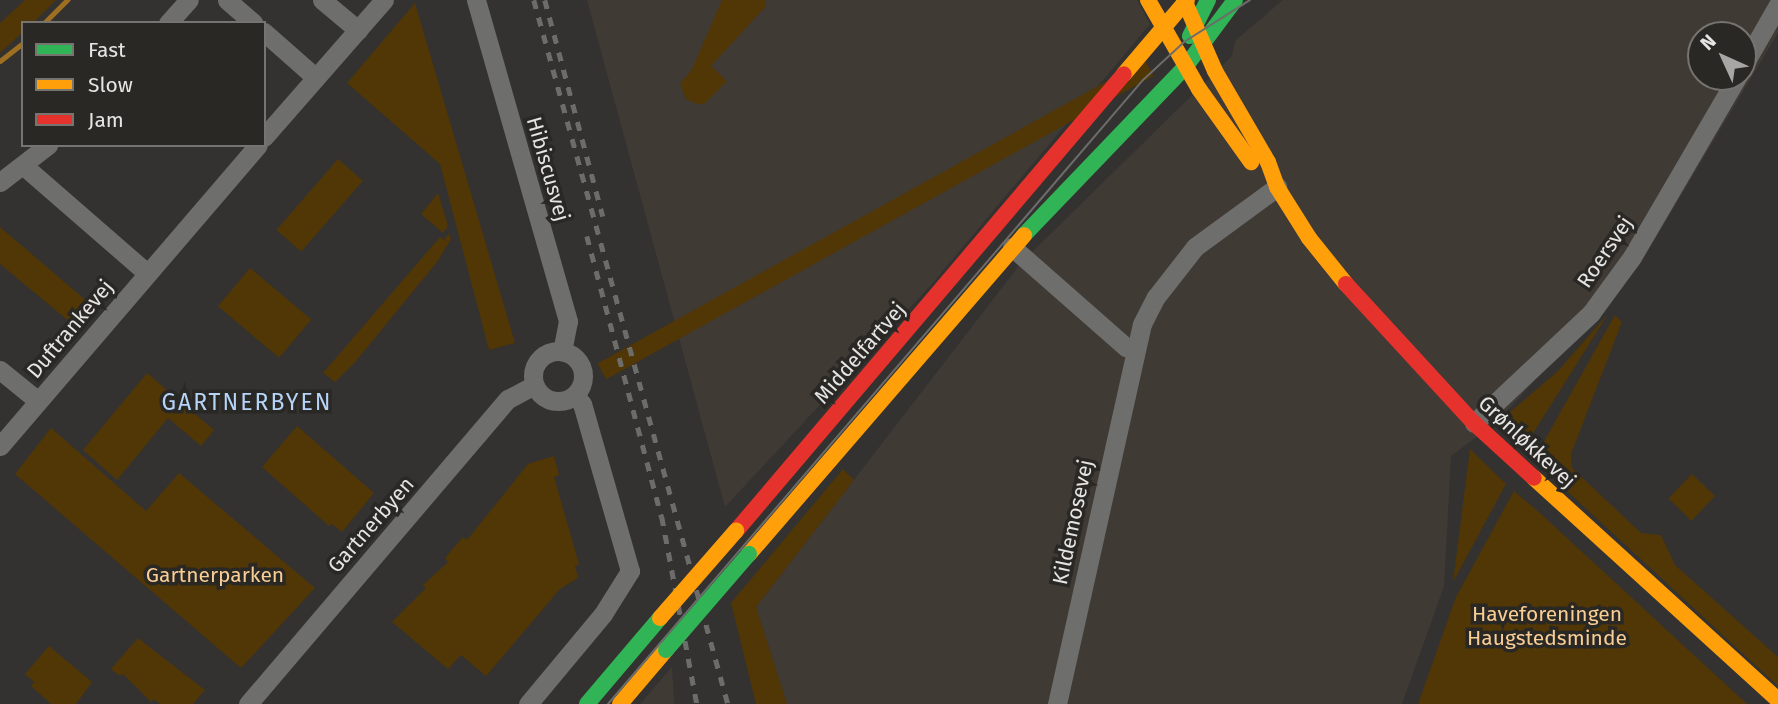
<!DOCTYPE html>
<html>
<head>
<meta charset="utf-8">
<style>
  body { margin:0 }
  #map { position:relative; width:1778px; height:704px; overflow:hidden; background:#333230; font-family:"Fira Sans",sans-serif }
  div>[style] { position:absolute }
  .built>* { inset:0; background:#403a35 }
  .green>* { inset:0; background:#513606; transform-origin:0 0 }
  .stream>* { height:4.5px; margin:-2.25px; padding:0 2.25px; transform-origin:2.25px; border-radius:2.25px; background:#9e6f20 }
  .street>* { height:19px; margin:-9.5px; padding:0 9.5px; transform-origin:9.5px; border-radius:9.5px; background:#6e6e6d }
  .street>.ring { margin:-9.5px; padding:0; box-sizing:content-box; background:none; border:19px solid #6e6e6d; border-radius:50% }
  .fast>* { height:16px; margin:-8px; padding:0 8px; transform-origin:8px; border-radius:8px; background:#30b455 }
  .slow>* { height:16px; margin:-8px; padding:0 8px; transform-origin:8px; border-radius:8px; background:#ff9f0a }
  .jam>* { height:16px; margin:-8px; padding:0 8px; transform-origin:8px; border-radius:8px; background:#e5322d }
  .tram>* { height:2px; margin:-1px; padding:0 1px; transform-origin:1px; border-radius:1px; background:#6c6c6b }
  .rail>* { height:4.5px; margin-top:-2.25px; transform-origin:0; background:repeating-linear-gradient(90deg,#6c6c6b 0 9px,transparent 0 18px) }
  .fast-bridge>* { height:16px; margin:-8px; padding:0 8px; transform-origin:8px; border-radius:8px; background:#30b455 }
  .slow-bridge>* { height:16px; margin:-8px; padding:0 8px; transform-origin:8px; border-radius:8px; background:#ff9f0a }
  span { translate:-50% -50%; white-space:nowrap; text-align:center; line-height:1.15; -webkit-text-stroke:7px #2a2825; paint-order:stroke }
  .street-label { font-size:21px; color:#e6e5e3 }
  .park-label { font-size:21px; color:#f9ce95 }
  .neighbourhood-label { font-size:23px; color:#b6d3f8; letter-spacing:2px }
  .legend { position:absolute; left:21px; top:21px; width:245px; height:126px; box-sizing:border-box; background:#2a2825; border:2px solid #757471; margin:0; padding:9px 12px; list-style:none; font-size:21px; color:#e6e5e3 }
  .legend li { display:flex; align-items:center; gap:14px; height:35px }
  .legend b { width:35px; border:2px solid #757471 }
  .north { position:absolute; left:1687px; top:21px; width:70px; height:70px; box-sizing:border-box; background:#2a2825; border:2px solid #757471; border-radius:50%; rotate:315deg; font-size:19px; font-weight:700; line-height:28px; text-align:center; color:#e6e5e3 }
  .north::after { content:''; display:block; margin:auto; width:24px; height:32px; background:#a7a6a4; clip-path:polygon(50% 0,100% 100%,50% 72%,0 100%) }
</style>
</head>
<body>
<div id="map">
  <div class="built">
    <div style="clip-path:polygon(587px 0,1137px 0,1150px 24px,931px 285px,725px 507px)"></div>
    <div style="clip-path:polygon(evenodd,1283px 0,1778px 0,1778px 33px,1639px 266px,1499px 420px,1451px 456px,1444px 586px,1402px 704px,787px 704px,756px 607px,1021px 263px,1232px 56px,1235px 41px,1283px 0,1701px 35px,1743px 35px,1743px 77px,1701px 77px,1701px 35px)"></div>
    <div style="clip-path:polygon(672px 667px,674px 704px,640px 704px)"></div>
  </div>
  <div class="green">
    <div style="clip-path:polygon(25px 0,56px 0,33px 23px,23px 23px,23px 32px,0 53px,0 23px)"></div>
    <div style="clip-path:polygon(722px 0,765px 0,766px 6px,711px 66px,727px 81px,704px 104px,697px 104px,686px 99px,680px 84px,692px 69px)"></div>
    <div style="clip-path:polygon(415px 3px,515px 343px,489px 350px,440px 164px,347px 83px)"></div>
    <div style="left:1145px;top:60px;width:18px;height:626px;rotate:61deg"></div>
    <div style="left:338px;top:159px;width:33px;height:94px;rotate:41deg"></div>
    <div style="clip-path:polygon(438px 193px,448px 226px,443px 233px,421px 214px)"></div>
    <div style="clip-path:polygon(0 227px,89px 303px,71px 323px,0 264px)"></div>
    <div style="clip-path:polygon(449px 233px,451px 239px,437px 262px,356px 361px,335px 382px,323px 373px,440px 237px,444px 240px)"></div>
    <div style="left:250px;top:268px;width:80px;height:50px;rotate:40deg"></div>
    <div style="clip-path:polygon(1608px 314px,1527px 443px,1538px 452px,1615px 315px,1622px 322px,1571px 454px,1572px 468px,1641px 533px,1661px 535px,1675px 565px,1778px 657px,1778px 686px,1501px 430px,1504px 417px,1557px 372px)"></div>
    <div style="clip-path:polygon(147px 373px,214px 430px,201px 446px,168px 418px,117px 480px,83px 450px)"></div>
    <div style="clip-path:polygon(297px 426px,374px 493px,342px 532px,332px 524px,329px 526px,262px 467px)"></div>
    <div style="clip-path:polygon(51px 428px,146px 511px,179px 473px,315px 588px,241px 668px,15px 474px)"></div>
    <div style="clip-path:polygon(1470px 449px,1506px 484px,1453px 582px)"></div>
    <div style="clip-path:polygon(554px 456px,559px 475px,554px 477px,579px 564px,575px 566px,578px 578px,560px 589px,486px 676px,461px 655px,448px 669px,392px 622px,426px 588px,423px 585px,448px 562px,445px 558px,463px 537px,467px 540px,528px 464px)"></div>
    <div style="clip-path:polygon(843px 469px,854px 480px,756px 607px,787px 704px,756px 704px,731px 603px)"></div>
    <div style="left:1692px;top:474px;width:32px;height:34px;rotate:44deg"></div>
    <div style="clip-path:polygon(1514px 491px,1541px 514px,1747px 704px,1418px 704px,1456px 597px)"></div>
    <div style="clip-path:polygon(138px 638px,205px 690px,193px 704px,160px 704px,154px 699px,151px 702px,123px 674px,120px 676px,111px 669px)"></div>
    <div style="clip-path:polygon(49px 646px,92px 682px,76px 704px,51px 704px,31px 686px,34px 682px,25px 674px)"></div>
  </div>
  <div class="stream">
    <div style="left:44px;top:23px;width:33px;rotate:-45deg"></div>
    <div style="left:0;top:61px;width:29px;rotate:-38deg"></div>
  </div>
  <div class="street">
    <div style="left:227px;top:0;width:35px;rotate:41deg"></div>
    <div style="left:322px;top:0;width:47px;rotate:39.8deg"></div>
    <div style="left:476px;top:0;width:334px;rotate:74deg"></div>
    <div style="left:568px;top:321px;width:31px;rotate:101deg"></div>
    <div style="left:168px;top:23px;width:31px;rotate:-48deg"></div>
    <div style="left:264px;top:32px;width:69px;rotate:41.5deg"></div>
    <div style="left:1743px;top:66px;width:70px;rotate:-60.2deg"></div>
    <div style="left:264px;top:137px;width:182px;rotate:-48.8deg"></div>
    <div style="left:25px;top:167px;width:162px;rotate:41deg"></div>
    <div style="left:0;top:182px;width:61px;rotate:-37.6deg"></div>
    <div style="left:1012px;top:247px;width:152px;rotate:41.3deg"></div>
    <div style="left:1126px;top:347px;width:8px;rotate:14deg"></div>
    <div class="ring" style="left:533px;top:351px;width:31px;height:31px"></div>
    <div style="left:0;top:370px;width:49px;rotate:39.2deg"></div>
    <div style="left:1474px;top:423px;width:161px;rotate:-43.2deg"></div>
    <div style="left:1591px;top:313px;width:69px;rotate:-53.8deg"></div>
    <div style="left:1632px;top:257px;width:208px;rotate:-59.7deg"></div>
    <div style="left:0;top:446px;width:396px;rotate:-49.4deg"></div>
    <div style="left:248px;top:704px;width:401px;rotate:-49.6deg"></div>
    <div style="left:508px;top:399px;width:30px;rotate:-28deg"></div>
    <div style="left:528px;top:704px;width:117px;rotate:-50.2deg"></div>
    <div style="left:603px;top:614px;width:51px;rotate:-57.9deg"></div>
    <div style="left:630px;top:571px;width:174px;rotate:-106deg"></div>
    <div style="left:582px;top:404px;width:11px;rotate:-128deg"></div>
    <div style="left:1057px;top:704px;width:389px;rotate:-77.4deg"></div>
    <div style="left:1142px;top:324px;width:30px;rotate:-63deg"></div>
    <div style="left:1156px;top:297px;width:63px;rotate:-52deg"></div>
    <div style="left:1195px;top:247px;width:102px;rotate:-36.2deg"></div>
  </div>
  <div class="fast">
    <div style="left:1190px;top:36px;width:40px;rotate:-63.4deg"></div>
    <div style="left:1024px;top:235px;width:234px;rotate:-46.2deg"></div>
    <div style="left:1186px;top:66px;width:82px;rotate:-53.4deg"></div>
    <div style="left:587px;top:704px;width:113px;rotate:-49.7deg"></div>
  </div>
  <div class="slow">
    <div style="left:1148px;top:0;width:103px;rotate:60.2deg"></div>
    <div style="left:1199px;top:89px;width:90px;rotate:54.5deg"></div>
    <div style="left:1184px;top:0;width:77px;rotate:66.4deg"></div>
    <div style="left:1215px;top:71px;width:105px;rotate:59.8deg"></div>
    <div style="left:1268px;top:162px;width:27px;rotate:70deg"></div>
    <div style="left:1277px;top:187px;width:60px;rotate:57.9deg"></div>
    <div style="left:1309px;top:238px;width:59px;rotate:51.2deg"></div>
    <div style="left:1124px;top:74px;width:97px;rotate:-49.6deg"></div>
    <div style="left:1534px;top:478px;width:330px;rotate:42.3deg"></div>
    <div style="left:749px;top:554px;width:421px;rotate:-49.2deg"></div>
    <div style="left:620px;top:704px;width:71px;rotate:-49.6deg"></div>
  </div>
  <div class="jam">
    <div style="left:1346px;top:284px;width:189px;rotate:47.4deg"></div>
    <div style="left:1474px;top:423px;width:81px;rotate:42.5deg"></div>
    <div style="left:736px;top:531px;width:599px;rotate:-49.67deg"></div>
  </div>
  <div class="tram">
    <div style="left:608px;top:704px;width:822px;rotate:-49.39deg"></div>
    <div style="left:1143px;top:80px;width:56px;rotate:-42.8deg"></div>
    <div style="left:1184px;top:42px;width:78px;rotate:-32.5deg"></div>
  </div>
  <div class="rail">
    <div style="left:534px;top:0;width:730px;rotate:74.59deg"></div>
    <div style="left:545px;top:0;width:224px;rotate:75deg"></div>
    <div style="left:587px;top:236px;width:291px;rotate:75.1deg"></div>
    <div style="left:662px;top:517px;width:190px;rotate:79.4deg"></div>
  </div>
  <div class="fast-bridge">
    <div style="left:666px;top:650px;width:127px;rotate:-49.2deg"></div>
  </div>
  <div class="slow-bridge">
    <div style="left:660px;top:618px;width:116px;rotate:-48.9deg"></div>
  </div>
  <div class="street-label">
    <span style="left:548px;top:169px;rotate:74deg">Hibiscusvej</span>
    <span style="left:1605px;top:252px;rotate:-56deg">Roersvej</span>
    <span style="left:70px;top:329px;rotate:-50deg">Duftrankevej</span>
    <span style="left:860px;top:353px;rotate:-49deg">Middelfartvej</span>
    <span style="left:1527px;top:442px;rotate:43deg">Grønløkkevej</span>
    <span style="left:1073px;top:522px;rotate:-78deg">Kildemosevej</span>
    <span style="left:371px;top:525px;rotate:-49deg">Gartnerbyen</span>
  </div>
  <div class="park-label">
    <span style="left:215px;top:575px">Gartnerparken</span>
    <span style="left:1547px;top:626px">Haveforeningen<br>Haugstedsminde</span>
  </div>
  <div class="neighbourhood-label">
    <span style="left:247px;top:402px">GARTNERBYEN</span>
  </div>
  <ul class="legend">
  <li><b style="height:9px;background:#30b455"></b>Fast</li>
  <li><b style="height:9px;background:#ff9f0a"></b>Slow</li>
  <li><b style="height:9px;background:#e5322d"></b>Jam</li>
  </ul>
  <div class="north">N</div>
</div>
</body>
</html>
